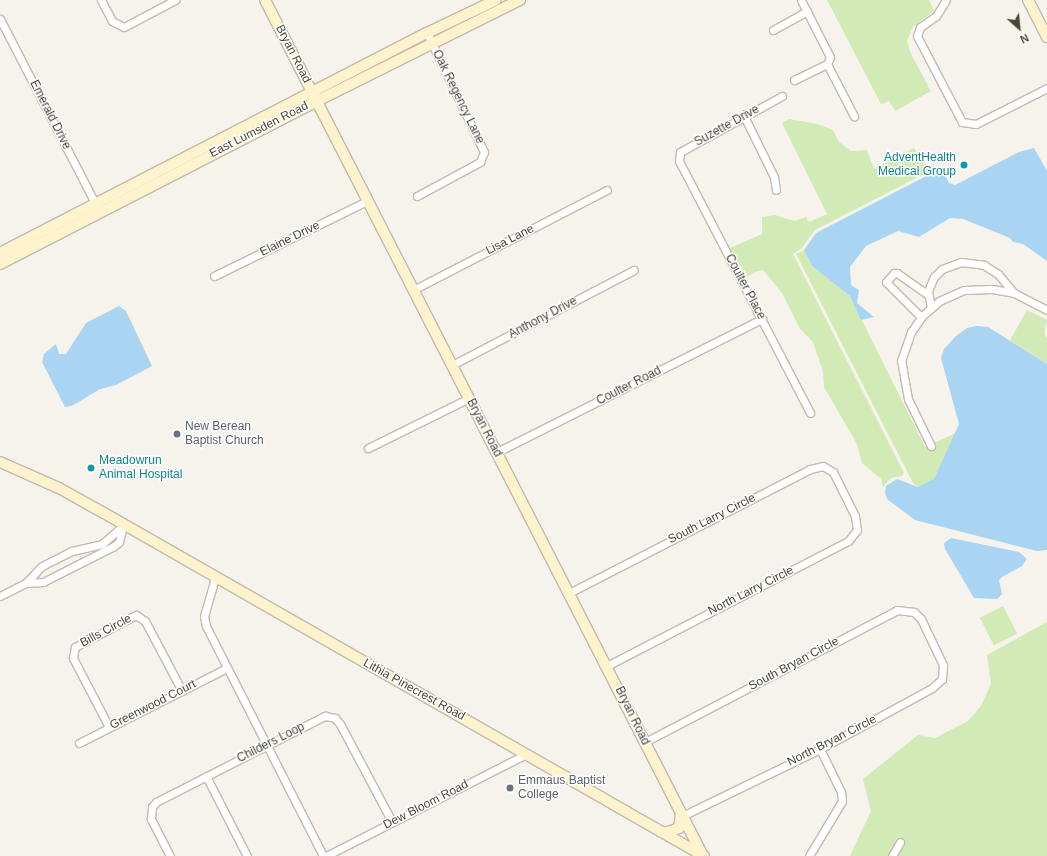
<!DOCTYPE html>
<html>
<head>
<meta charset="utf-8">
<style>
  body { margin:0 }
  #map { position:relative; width:1047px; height:856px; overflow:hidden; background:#f6f3ec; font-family:Helvetica,sans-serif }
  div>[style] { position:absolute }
  .green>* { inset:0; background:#d2eab5; transform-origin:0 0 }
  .water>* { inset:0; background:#a9d4f2 }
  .roads { filter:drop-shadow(1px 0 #c2bbae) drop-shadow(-1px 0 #c2bbae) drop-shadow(0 1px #c2bbae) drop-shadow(0 -1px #c2bbae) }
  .street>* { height:7px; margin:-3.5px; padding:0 3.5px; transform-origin:3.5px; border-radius:3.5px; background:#fff }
  .secondary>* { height:10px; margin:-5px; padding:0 5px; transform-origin:5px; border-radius:5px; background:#fff3cd }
  .dots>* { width:11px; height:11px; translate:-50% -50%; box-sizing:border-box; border:2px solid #fff; border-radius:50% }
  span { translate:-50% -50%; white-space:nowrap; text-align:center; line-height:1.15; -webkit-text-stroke:3px #fff; paint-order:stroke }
  .street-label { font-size:12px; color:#4b4439 }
  .culture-label { font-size:12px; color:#0d838f }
  .right { translate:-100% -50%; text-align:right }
  .left { translate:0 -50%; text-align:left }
  .worship-label { font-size:12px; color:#5b616d }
  .north { position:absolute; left:999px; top:8px; width:40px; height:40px; -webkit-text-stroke:3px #fff; paint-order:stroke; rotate:153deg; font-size:11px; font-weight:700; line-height:16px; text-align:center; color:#4b4439 }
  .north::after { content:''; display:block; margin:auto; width:14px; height:18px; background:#4b4439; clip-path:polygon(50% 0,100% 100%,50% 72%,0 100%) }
</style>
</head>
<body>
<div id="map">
  <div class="green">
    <div style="clip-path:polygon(827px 0,929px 0,934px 11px,913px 27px,907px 41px,911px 54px,931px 91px,895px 111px,889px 101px,881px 104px)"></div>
    <div style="clip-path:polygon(789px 119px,817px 124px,833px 130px,839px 142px,851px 151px,867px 150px,874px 169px,914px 148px,928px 172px,815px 230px,802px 248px,793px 254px,904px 473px,902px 476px,891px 478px,883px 487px,881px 479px,862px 463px,857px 444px,824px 387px,823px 372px,813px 342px,800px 329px,782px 293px,763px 270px,755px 272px,744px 279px,728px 249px,762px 234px,762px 217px,775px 215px,794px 221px,806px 217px,809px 222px,827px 214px,782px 123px)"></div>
    <div style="clip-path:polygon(804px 250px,812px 266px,850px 296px,925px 447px,956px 433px,934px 479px,924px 486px,918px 487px,913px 483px,796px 254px)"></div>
    <div style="clip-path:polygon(1027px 310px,1047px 320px,1044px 333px,1047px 339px,1047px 364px,1010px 340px)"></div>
    <div style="left:1003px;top:606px;width:31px;height:26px;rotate:63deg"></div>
    <div style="clip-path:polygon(1047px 622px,1047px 856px,850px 856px,871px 811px,863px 779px,918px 735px,935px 738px,968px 721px,981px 706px,991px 684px,987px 655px)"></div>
  </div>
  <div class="water">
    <div style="clip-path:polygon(1034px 148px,1047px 171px,1047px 261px,1023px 244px,1013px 242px,1010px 238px,963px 219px,950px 218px,919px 237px,898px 231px,866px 246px,850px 267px,851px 285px,859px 290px,857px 303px,874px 317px,861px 320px,850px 296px,812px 266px,804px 250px,816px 233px,936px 171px,944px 173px,949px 183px,955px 185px,1019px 152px)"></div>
    <div style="clip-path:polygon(119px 306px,126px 311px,152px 366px,116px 385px,100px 389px,72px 406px,65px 407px,42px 362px,44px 354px,56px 344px,59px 354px,66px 354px,86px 323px)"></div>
    <div style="clip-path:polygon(976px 326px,988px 327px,1047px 364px,1047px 550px,1037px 551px,915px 520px,887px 499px,885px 493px,886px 486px,897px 479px,918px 487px,934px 479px,959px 424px,941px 358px,944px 349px,956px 336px,967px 328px)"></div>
    <div style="clip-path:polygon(951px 538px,1019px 552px,1027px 559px,1022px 566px,1002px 577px,999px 580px,1002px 594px,997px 599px,974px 598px,945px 549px,944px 543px)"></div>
  </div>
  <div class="roads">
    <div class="street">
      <div style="left:101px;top:0;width:24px;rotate:62deg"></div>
      <div style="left:112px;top:21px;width:13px;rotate:27deg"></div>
      <div style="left:124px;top:27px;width:58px;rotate:-27.9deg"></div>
      <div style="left:801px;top:0;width:64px;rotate:63deg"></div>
      <div style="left:830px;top:57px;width:8px;rotate:113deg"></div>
      <div style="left:827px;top:64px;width:59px;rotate:62.6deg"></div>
      <div style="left:946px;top:0;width:19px;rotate:122deg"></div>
      <div style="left:936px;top:16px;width:19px;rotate:145deg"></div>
      <div style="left:920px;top:27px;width:9px;rotate:108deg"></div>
      <div style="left:917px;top:36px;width:97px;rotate:62.4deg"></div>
      <div style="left:962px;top:122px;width:14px;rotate:8deg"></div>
      <div style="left:976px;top:124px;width:80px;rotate:-26.9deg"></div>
      <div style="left:0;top:19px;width:212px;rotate:62.7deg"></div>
      <div style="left:773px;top:30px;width:39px;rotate:-29deg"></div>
      <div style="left:794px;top:80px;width:37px;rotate:-26deg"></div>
      <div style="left:782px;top:96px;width:116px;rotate:151.2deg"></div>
      <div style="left:680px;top:152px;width:9px;rotate:96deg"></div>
      <div style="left:679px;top:161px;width:284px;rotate:62.5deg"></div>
      <div style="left:744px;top:116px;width:68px;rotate:63.8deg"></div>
      <div style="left:774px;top:177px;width:13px;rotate:81deg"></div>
      <div style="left:417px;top:196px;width:72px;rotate:-28.4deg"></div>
      <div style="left:480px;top:162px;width:11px;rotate:-68deg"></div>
      <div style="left:484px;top:152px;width:132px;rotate:-115.6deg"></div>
      <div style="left:214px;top:276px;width:170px;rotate:-26.1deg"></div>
      <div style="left:413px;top:290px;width:218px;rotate:-27.3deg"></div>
      <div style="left:931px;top:308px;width:17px;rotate:-100deg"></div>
      <div style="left:928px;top:291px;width:15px;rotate:-67deg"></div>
      <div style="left:934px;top:277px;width:11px;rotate:-45deg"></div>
      <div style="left:942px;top:269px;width:20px;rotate:-20deg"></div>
      <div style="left:961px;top:262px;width:23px;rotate:7deg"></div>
      <div style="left:984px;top:265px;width:17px;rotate:33deg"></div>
      <div style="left:998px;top:274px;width:25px;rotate:50deg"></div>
      <div style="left:921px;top:317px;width:49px;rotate:-135deg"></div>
      <div style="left:886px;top:282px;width:12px;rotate:-48deg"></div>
      <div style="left:894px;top:273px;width:3px"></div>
      <div style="left:897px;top:273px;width:38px;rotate:35deg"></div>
      <div style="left:452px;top:365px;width:205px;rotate:-27.6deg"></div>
      <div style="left:931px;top:446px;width:52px;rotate:-116.1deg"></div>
      <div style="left:908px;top:399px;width:39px;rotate:-100deg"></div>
      <div style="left:901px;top:361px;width:31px;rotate:-71deg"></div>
      <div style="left:911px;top:332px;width:19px;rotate:-55deg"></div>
      <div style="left:922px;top:316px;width:23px;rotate:-41deg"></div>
      <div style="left:939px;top:301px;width:27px;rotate:-24deg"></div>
      <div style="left:964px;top:290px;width:28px;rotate:-2deg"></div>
      <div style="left:992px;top:289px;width:22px;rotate:10deg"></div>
      <div style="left:1014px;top:293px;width:37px;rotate:27deg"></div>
      <div style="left:368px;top:448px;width:113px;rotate:-26.3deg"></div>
      <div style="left:497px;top:452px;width:297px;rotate:-26.7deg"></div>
      <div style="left:215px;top:578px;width:40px;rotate:106deg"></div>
      <div style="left:204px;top:616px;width:10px;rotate:79deg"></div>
      <div style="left:206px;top:626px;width:258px;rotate:63deg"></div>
      <div style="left:26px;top:583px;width:17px;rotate:-3deg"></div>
      <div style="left:43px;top:582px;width:80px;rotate:-26.9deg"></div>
      <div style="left:114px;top:546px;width:6px;rotate:-39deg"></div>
      <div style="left:119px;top:542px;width:16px;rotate:-76deg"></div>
      <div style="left:569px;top:593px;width:271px;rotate:-27.2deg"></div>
      <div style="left:810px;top:469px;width:13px;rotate:-13deg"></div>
      <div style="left:823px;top:466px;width:12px;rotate:31deg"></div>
      <div style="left:833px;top:472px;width:49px;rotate:63.4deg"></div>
      <div style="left:855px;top:516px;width:14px;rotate:82deg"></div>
      <div style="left:857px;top:530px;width:14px;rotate:129deg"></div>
      <div style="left:848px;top:541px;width:271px;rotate:152.6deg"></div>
      <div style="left:0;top:596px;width:29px;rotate:-27deg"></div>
      <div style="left:26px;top:583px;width:23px;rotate:-47deg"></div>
      <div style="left:42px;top:566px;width:34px;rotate:-27deg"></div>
      <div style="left:72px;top:551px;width:31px;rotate:-13deg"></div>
      <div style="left:102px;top:544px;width:28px;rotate:-41deg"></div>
      <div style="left:109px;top:727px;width:78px;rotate:-117.6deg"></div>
      <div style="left:73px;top:658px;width:11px;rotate:-80deg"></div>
      <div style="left:75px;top:647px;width:69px;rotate:-27.7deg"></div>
      <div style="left:136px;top:615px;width:11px;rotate:34deg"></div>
      <div style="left:145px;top:621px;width:79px;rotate:62.1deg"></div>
      <div style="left:645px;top:742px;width:284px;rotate:-27.6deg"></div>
      <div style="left:897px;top:610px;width:17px;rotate:7deg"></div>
      <div style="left:914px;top:612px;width:10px;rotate:45deg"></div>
      <div style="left:921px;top:619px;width:51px;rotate:64.4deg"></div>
      <div style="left:943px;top:665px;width:14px;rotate:94deg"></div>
      <div style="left:942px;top:679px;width:13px;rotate:138deg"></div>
      <div style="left:932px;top:688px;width:128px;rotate:151.4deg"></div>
      <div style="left:820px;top:749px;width:153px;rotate:154.1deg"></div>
      <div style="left:79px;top:743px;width:166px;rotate:-26.9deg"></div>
      <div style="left:206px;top:776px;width:90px;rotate:62.9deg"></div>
      <div style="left:170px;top:856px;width:42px;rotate:-117.2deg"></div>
      <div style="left:151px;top:819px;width:12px;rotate:-85deg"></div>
      <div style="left:152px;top:807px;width:6px;rotate:-51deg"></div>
      <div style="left:156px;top:802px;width:190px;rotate:-27deg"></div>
      <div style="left:325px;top:716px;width:10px;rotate:11deg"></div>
      <div style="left:335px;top:718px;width:8px;rotate:50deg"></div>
      <div style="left:340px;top:724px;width:111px;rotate:62deg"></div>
      <div style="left:326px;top:856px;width:225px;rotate:-27deg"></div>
      <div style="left:809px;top:856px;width:64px;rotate:-59deg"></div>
      <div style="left:842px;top:801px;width:9px;rotate:-96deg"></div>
      <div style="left:841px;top:792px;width:48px;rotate:-116deg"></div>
      <div style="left:892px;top:856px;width:16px;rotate:-60deg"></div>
    </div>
    <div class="secondary">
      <div style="left:265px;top:0;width:962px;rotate:62.9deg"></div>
      <div style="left:1028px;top:0;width:42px;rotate:62.8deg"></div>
      <div style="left:0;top:253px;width:480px;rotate:-27.3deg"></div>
      <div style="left:427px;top:33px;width:76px;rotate:-25.6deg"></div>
      <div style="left:0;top:264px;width:356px;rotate:-27.2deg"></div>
      <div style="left:317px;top:101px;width:227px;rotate:-26.5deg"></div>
      <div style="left:0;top:462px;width:64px;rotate:23.8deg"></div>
      <div style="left:59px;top:488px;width:51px;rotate:29.1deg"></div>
      <div style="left:104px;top:513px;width:691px;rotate:29.76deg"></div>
      <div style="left:661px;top:832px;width:7px"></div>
      <div style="left:668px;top:832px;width:12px;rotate:-20deg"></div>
      <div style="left:679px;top:828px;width:14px;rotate:-82deg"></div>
    </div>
  </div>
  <div class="dots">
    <div style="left:964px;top:165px;background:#0f9aa8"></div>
    <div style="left:177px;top:434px;background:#6b7280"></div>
    <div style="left:91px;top:468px;background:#0f9aa8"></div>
    <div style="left:510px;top:788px;background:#6b7280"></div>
  </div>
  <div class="street-label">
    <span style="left:293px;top:54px;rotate:63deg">Bryan Road</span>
    <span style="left:458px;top:97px;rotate:64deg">Oak Regency Lane</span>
    <span style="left:50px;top:115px;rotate:63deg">Emerald Drive</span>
    <span style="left:727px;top:126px;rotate:-29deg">Suzette Drive</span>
    <span style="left:259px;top:130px;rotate:-27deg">East Lumsden Road</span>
    <span style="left:290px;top:239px;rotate:-26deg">Elaine Drive</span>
    <span style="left:510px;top:240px;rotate:-27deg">Lisa Lane</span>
    <span style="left:745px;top:287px;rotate:62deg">Coulter Place</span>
    <span style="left:543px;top:318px;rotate:-28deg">Anthony Drive</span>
    <span style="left:629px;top:386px;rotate:-27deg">Coulter Road</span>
    <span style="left:484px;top:428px;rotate:63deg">Bryan Road</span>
    <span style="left:712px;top:519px;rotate:-27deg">South Larry Circle</span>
    <span style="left:751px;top:591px;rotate:-27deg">North Larry Circle</span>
    <span style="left:106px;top:631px;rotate:-28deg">Bills Circle</span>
    <span style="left:794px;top:664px;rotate:-28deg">South Bryan Circle</span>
    <span style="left:414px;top:690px;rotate:29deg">Lithia Pinecrest Road</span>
    <span style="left:153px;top:705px;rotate:-27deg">Greenwood Court</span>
    <span style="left:632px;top:716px;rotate:64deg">Bryan Road</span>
    <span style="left:832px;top:741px;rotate:-27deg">North Bryan Circle</span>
    <span style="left:271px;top:743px;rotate:-27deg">Childers Loop</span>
    <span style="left:426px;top:805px;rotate:-27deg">Dew Bloom Road</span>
  </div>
  <div class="culture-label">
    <span class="right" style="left:956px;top:165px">AdventHealth<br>Medical Group</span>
    <span class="left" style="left:99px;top:468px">Meadowrun<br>Animal Hospital</span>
  </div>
  <div class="worship-label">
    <span class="left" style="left:185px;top:434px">New Berean<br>Baptist Church</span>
    <span class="left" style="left:518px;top:788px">Emmaus Baptist<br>College</span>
  </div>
  <div class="north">N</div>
</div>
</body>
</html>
